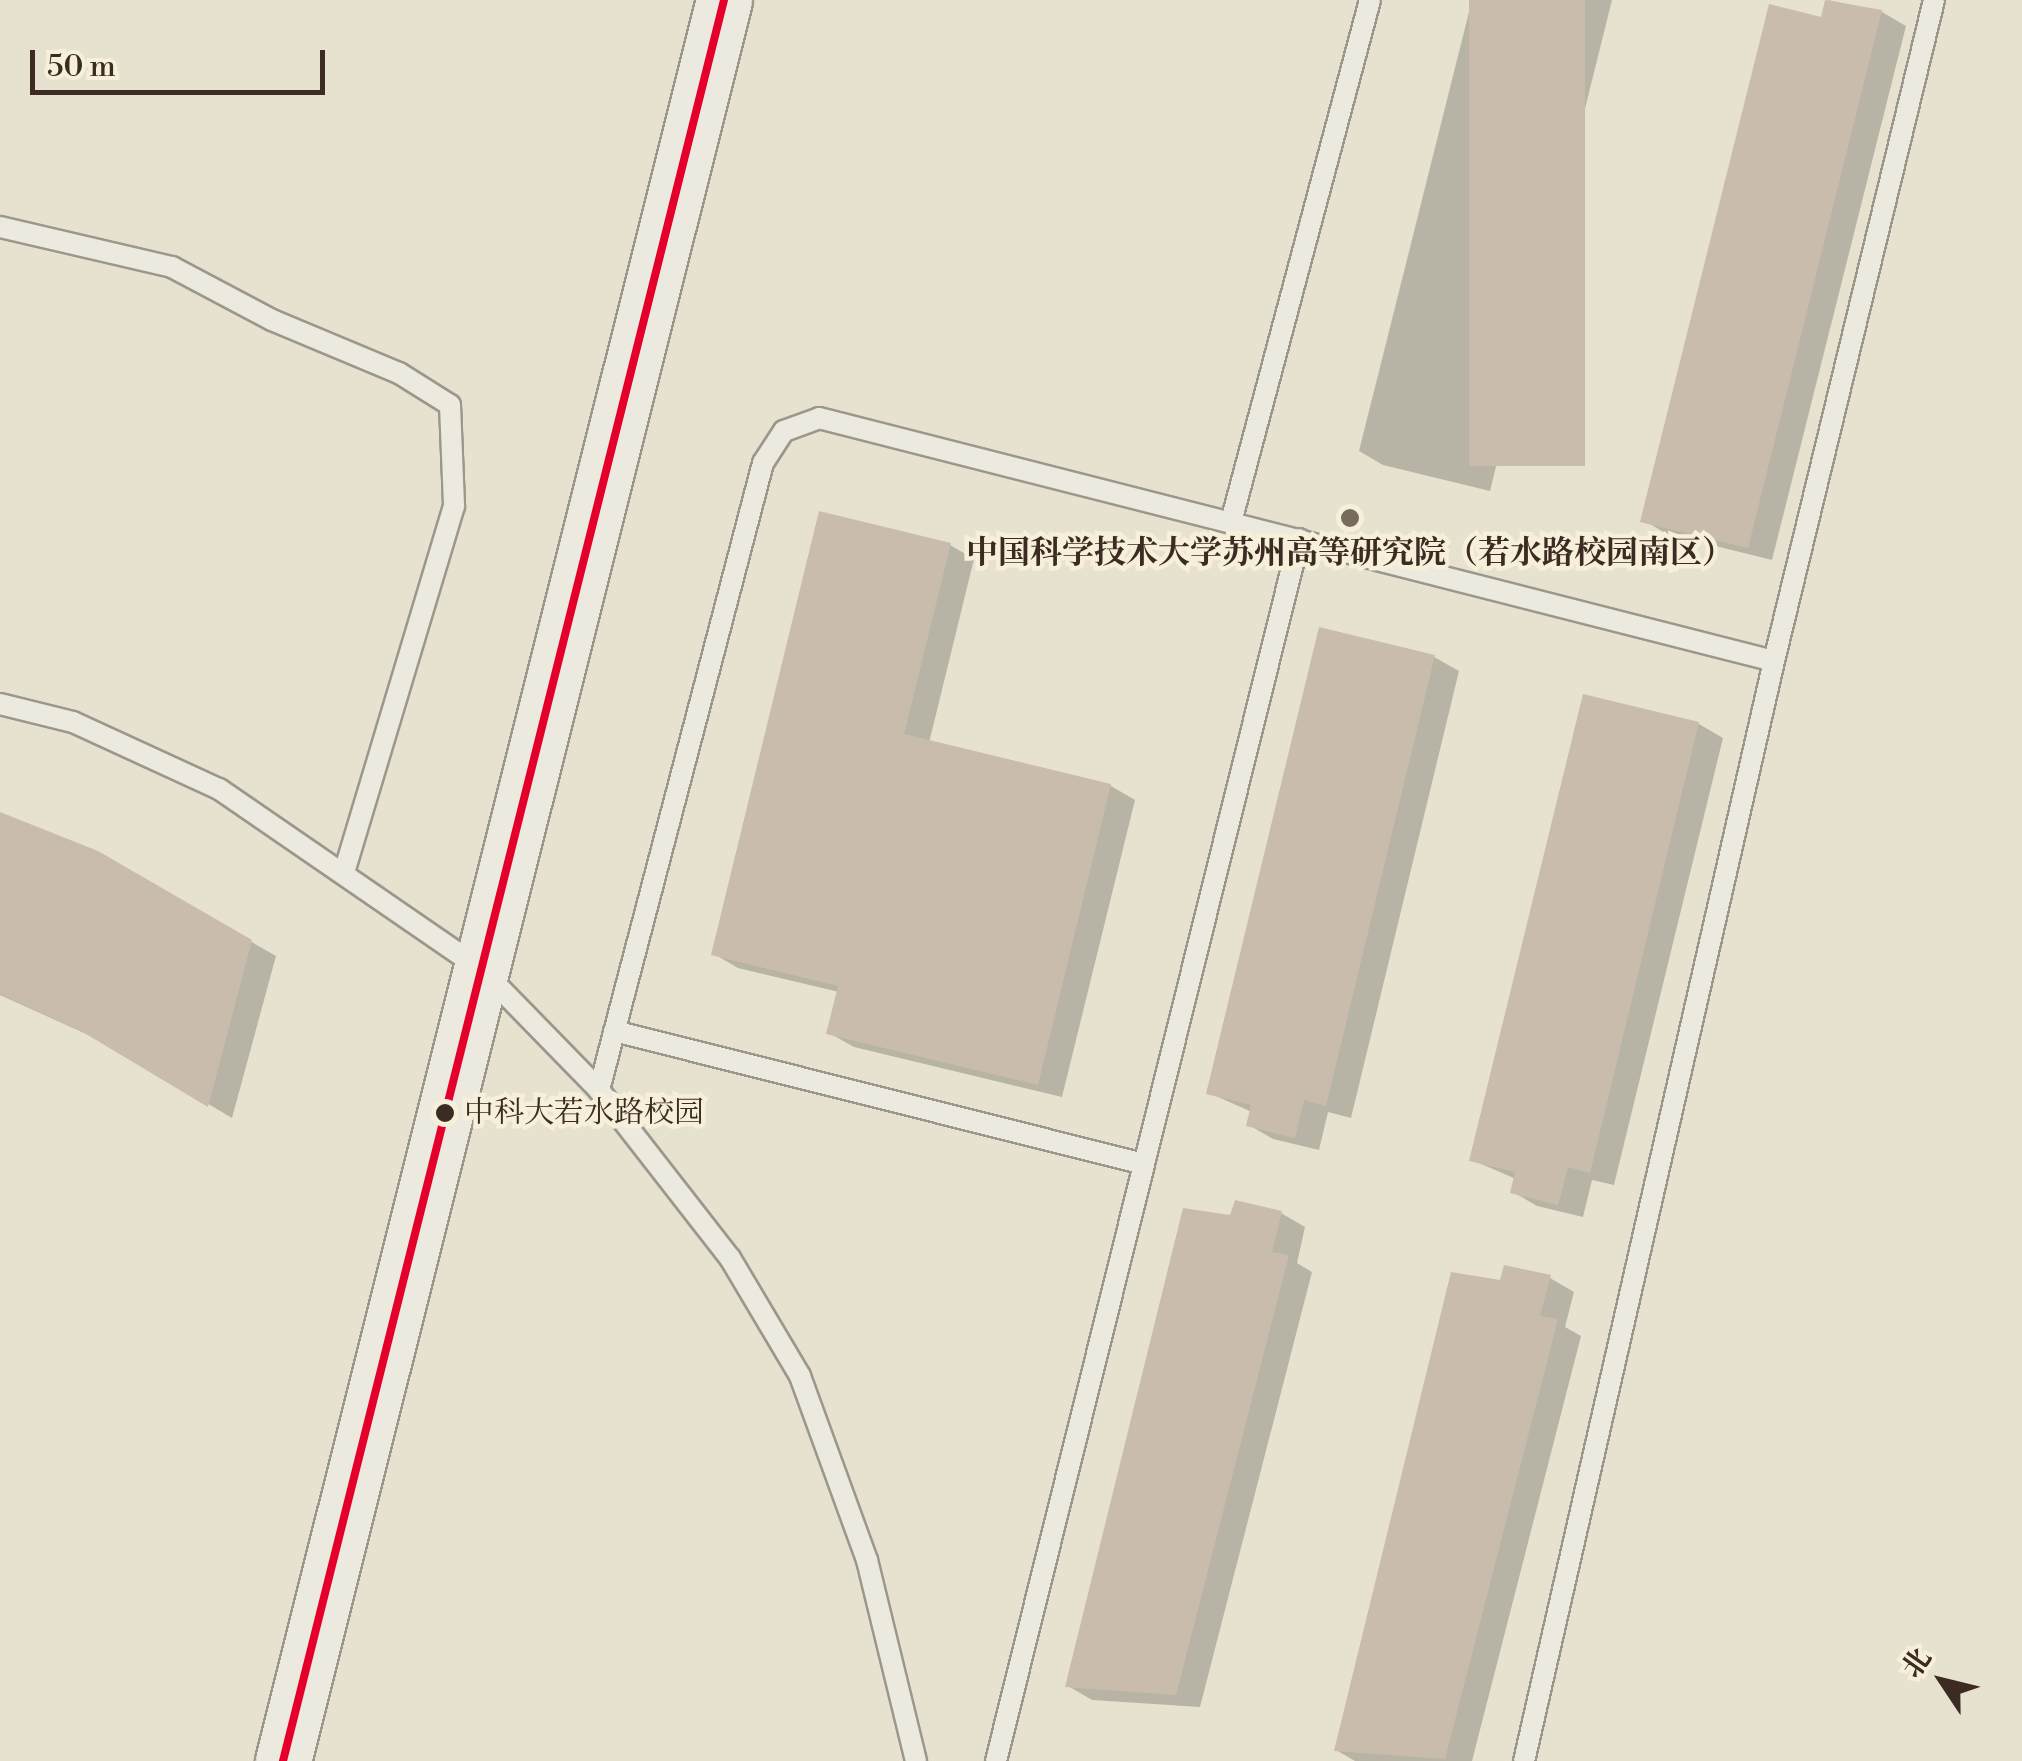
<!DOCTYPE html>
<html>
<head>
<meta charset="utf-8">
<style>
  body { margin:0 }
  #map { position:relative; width:2022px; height:1761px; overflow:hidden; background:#e7e1cf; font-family:"Libre Bodoni","Noto Serif SC",serif }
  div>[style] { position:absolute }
  .shadow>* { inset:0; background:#0003 }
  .building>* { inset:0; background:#cabcad; transform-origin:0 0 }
  .roads { filter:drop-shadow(2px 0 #9c978c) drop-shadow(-2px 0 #9c978c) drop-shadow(0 2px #9c978c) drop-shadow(0 -2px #9c978c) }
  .lane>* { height:20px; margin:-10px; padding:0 10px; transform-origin:10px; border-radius:10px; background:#ece9df }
  .secondary>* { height:55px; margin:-27.5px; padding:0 27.5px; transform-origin:27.5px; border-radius:27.5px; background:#ece9df }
  .bus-1>* { height:8px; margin:-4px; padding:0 4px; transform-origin:4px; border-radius:4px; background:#e4002b }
  .dots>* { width:28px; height:28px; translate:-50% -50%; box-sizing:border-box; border:5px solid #f6efd9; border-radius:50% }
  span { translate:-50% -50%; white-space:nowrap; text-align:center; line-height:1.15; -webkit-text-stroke:9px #f6efd9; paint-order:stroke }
  .bus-label { font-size:30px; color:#3b2b23 }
  .left { translate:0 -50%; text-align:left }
  .poi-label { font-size:32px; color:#3b2b23; font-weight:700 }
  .north { position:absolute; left:1892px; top:1631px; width:100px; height:100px; -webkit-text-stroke:8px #f6efd9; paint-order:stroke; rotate:305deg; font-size:28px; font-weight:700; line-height:40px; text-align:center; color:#3b2b23 }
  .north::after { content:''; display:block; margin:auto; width:35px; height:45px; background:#3b2b23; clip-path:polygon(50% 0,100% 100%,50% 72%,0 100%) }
  .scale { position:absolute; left:30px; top:50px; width:295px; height:45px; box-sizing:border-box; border:5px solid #3b2b23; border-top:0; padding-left:12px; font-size:30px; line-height:35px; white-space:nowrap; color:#3b2b23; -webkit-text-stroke:8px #f6efd9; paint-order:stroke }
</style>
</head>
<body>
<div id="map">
  <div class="shadow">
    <div style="clip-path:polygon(1472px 0,1612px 0,1490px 491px,1383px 465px,1359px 451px)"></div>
    <div style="clip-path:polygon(1828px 0,1882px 12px,1906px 26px,1772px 560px,1667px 534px,1643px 520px)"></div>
    <div style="clip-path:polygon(950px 545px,974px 559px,929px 743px,1111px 786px,1135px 800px,1062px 1097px,854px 1047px,829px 1033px,839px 992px,738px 968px,714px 954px)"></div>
    <div style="clip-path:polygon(1434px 657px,1459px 671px,1351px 1118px,1328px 1112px,1319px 1150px,1273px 1139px,1249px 1125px,1252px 1112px,1209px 1093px)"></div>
    <div style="clip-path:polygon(1585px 697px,1699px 724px,1723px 738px,1614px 1185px,1592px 1180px,1583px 1217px,1537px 1206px,1513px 1192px,1516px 1179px,1472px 1160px)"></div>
    <div style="clip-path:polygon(0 817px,97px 854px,276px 956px,232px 1118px,104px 1042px,0 995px)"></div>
    <div style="clip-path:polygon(1281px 1213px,1305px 1227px,1297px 1263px,1312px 1272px,1200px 1707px,1092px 1700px,1068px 1686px,1232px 1218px)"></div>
    <div style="clip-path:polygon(1550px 1278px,1574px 1292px,1565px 1327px,1581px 1336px,1472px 1761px,1355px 1761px,1336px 1750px,1501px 1282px)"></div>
  </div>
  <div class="building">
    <div style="left:1469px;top:0;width:116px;height:466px"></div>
    <div style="clip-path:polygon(1825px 0,1882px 10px,1748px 548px,1640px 522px,1769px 4px,1821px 17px)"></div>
    <div style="clip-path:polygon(819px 511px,951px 543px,904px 734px,1111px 784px,1038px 1085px,826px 1034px,838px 986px,711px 955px)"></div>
    <div style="clip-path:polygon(1319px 627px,1435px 655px,1326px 1106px,1304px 1100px,1295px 1138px,1246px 1126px,1251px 1105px,1206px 1094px)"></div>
    <div style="clip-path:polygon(1583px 694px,1699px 722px,1590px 1173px,1568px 1167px,1558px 1205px,1510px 1193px,1515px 1172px,1469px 1161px)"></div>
    <div style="clip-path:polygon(0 812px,98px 851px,252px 940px,208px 1107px,81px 1031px,0 994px)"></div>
    <div style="clip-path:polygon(1235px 1200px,1282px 1211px,1272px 1252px,1289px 1255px,1176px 1695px,1065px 1687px,1183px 1208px,1230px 1215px)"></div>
    <div style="clip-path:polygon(1504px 1265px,1551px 1275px,1540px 1316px,1558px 1319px,1445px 1759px,1334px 1751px,1451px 1272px,1500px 1280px)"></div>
  </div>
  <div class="roads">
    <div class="lane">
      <div style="left:0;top:227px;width:177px;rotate:13.1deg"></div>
      <div style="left:172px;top:267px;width:113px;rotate:27.9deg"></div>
      <div style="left:272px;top:320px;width:138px;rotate:22.7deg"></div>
      <div style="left:399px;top:373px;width:60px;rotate:32.1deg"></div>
      <div style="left:450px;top:405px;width:101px;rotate:87.7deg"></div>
      <div style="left:454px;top:506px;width:382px;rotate:106.7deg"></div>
      <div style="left:1231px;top:522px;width:540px;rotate:-75.09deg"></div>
      <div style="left:1774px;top:661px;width:680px;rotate:-76.39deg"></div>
      <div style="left:0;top:704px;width:75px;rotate:13.9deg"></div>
      <div style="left:73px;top:722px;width:161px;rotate:24.7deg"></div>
      <div style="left:219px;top:789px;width:318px;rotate:34.5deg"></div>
      <div style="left:481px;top:969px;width:169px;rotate:45.7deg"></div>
      <div style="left:599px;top:1090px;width:213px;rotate:52.1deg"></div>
      <div style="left:730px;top:1258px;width:137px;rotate:59.3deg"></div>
      <div style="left:800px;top:1376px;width:196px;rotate:70deg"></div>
      <div style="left:867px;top:1560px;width:207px;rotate:76.3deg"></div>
      <div style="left:614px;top:1031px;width:546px;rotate:14.09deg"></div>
      <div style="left:599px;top:1090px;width:648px;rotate:-75.34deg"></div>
      <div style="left:763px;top:463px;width:38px;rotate:-57deg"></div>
      <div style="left:784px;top:431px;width:37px;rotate:-20deg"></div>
      <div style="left:819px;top:418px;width:985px;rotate:14.28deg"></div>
      <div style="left:1774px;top:661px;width:1128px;rotate:102.8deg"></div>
      <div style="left:996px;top:1761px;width:1259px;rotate:-76.07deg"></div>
    </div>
    <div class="secondary">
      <div style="left:283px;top:1761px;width:1815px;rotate:-75.94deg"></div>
    </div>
  </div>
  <div class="bus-1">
    <div style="left:283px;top:1761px;width:1815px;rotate:-75.94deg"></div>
  </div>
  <div class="dots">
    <div style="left:1350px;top:518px;background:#776b5f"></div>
    <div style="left:445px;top:1113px;background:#3b2b23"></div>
  </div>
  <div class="bus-label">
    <span class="left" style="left:464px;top:1113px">中科大若水路校园</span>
  </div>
  <div class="poi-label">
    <span style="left:1350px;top:553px">中国科学技术大学苏州高等研究院（若水路校园南区）</span>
  </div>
  <div class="north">北</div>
  <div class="scale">50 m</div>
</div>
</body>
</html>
